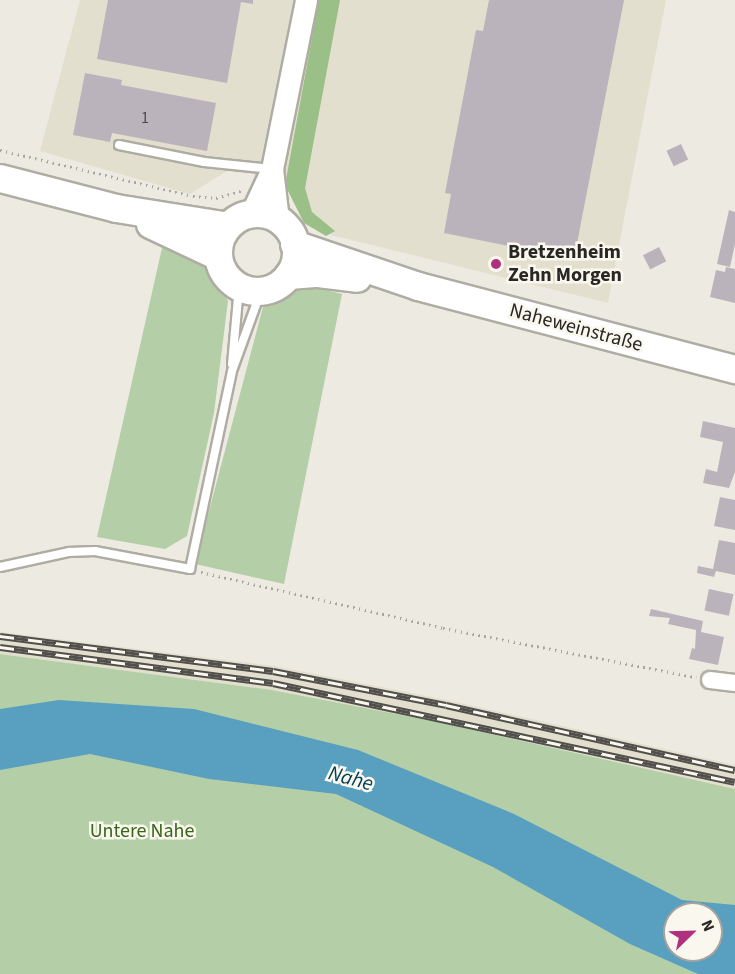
<!DOCTYPE html>
<html>
<head>
<meta charset="utf-8">
<style>
  body { margin:0 }
  #map { position:relative; width:735px; height:974px; overflow:hidden; background:#edebe1; font-family:"Source Sans 3",sans-serif }
  div>[style] { position:absolute }
  .built>* { inset:0; background:#e3dfce }
  .green>* { inset:0; background:#b4cfa7 }
  .forest>* { inset:0; background:#9abf87 }
  .water>* { inset:0; background:#599fc0 }
  .building>* { inset:0; background:#bbb3bb; transform-origin:0 0 }
  .path>* { height:3px; margin-top:-1.5px; transform-origin:0; background:repeating-linear-gradient(90deg,#a8a69f 0 1.5px,transparent 0 6px) }
  .roads { filter:drop-shadow(2px 0 #afada3) drop-shadow(-2px 0 #afada3) drop-shadow(0 2px #afada3) drop-shadow(0 -2px #afada3) }
  .service>* { height:8px; margin:-4px; padding:0 4px; transform-origin:4px; border-radius:4px; background:#fff }
  .minor>* { height:16px; margin:-8px; padding:0 8px; transform-origin:8px; border-radius:8px; background:#fff }
  .tertiary>* { height:21px; margin:-10.5px; padding:0 10.5px; transform-origin:10.5px; border-radius:10.5px; background:#fff }
  .primary>* { height:27px; margin:-13.5px; padding:0 13.5px; transform-origin:13.5px; border-radius:13.5px; background:#fff }
  .primary>.ring { margin:-13.5px; padding:0; box-sizing:content-box; background:none; border:27px solid #fff; border-radius:50% }
  .rail>* { height:7px; margin-top:-3.5px; transform-origin:0; background:repeating-linear-gradient(90deg,#faf8ee 0 14px,#504f4b 0 28px); box-sizing:border-box; border-block:2px solid #504f4b }
  .dots>* { width:16px; height:16px; translate:-50% -50%; box-sizing:border-box; border:3px solid #faf8ee; border-radius:50% }
  span { translate:-50% -50%; white-space:nowrap; text-align:center; line-height:1.15; -webkit-text-stroke:5px #faf8ee; paint-order:stroke }
  .number-label { font-size:16px; color:#4d4a4a }
  .number-label span { -webkit-text-stroke-width:0 }
  .poi-label { font-size:20px; color:#282724; font-weight:700 }
  .left { translate:0 -50%; text-align:left }
  .street-label { font-size:20px; color:#282724 }
  .park-label { font-size:20px; color:#38661b }
  .water-label { font-size:21px; color:#003e55; font-style:italic }
  .north { position:absolute; left:663px; top:902px; width:60px; height:60px; box-sizing:border-box; background:#faf8ee; border:2px solid #a6a49d; border-radius:50%; rotate:67deg; font-size:16px; font-weight:700; line-height:24px; text-align:center; color:#282724 }
  .north::after { content:''; display:block; margin:auto; width:21px; height:27px; background:#b0307c; clip-path:polygon(50% 0,100% 100%,50% 72%,0 100%) }
</style>
</head>
<body>
<div id="map">
  <div class="built">
    <div style="clip-path:polygon(80px 0,666px 0,608px 303px,331px 235px,281px 178px,227px 171px,190px 194px,40px 151px)"></div>
    <div style="clip-path:polygon(0 632px,274px 666px,447px 700px,735px 765px,735px 789px,443px 723px,272px 690px,0 654px)"></div>
  </div>
  <div class="green">
    <div style="clip-path:polygon(164px 239px,201px 258px,228px 301px,214px 413px,187px 536px,165px 549px,97px 537px)"></div>
    <div style="clip-path:polygon(299px 283px,342px 294px,284px 584px,195px 564px,264px 303px)"></div>
    <div style="clip-path:polygon(evenodd,0 654px,272px 690px,443px 723px,735px 789px,735px 974px,0 974px,0 654px,675px 914px,711px 914px,711px 950px,675px 950px,675px 914px)"></div>
  </div>
  <div class="forest">
    <div style="clip-path:polygon(319px 0,340px 0,305px 188px,312px 212px,335px 231px,326px 236px,304px 223px,285px 185px)"></div>
  </div>
  <div class="water">
    <div style="clip-path:polygon(evenodd,59px 700px,194px 709px,358px 750px,514px 814px,682px 900px,735px 905px,735px 974px,698px 974px,630px 944px,493px 867px,336px 794px,209px 779px,90px 754px,0 770px,0 709px,59px 700px,675px 914px,711px 914px,711px 950px,675px 950px,675px 914px)"></div>
  </div>
  <div class="building">
    <div style="clip-path:polygon(108px 0,253px 0,253px 4px,241px 2px,227px 83px,97px 59px)"></div>
    <div style="clip-path:polygon(489px 0,624px 0,574px 259px,444px 233px,451px 194px,445px 193px,476px 30px,483px 31px)"></div>
    <div style="clip-path:polygon(85px 73px,122px 80px,121px 85px,216px 103px,207px 151px,112px 133px,110px 142px,73px 135px)"></div>
    <div style="left:681px;top:144px;width:17px;height:16px;rotate:65deg"></div>
    <div style="clip-path:polygon(729px 210px,735px 212px,735px 244px,730px 267px,717px 264px)"></div>
    <div style="left:659px;top:247px;width:16px;height:18px;rotate:63deg"></div>
    <div style="clip-path:polygon(726px 267px,735px 269px,735px 303px,710px 297px,716px 270px,725px 272px)"></div>
    <div style="clip-path:polygon(703px 421px,735px 428px,735px 472px,729px 488px,703px 483px,706px 469px,717px 472px,723px 442px,700px 437px)"></div>
    <div style="clip-path:polygon(720px 497px,735px 500px,735px 530px,714px 526px)"></div>
    <div style="clip-path:polygon(719px 540px,735px 543px,735px 575px,716px 571px,714px 577px,697px 573px,698px 566px,713px 569px)"></div>
    <div style="left:709px;top:589px;width:25px;height:22px;rotate:12deg"></div>
    <div style="clip-path:polygon(651px 609px,703px 621px,701px 632px,724px 637px,718px 665px,689px 659px,692px 648px,695px 649px,696px 630px,668px 624px,670px 618px,649px 616px)"></div>
  </div>
  <div class="path">
    <div style="left:0;top:150px;width:198px;rotate:13.4deg"></div>
    <div style="left:193px;top:196px;width:23px;rotate:5deg"></div>
    <div style="left:216px;top:198px;width:26px;rotate:-16deg"></div>
    <div style="left:201px;top:572px;width:248px;rotate:13deg"></div>
    <div style="left:443px;top:628px;width:258px;rotate:11deg"></div>
  </div>
  <div class="roads">
    <div class="service">
      <div style="left:119px;top:145px;width:87px;rotate:11.3deg"></div>
      <div style="left:204px;top:162px;width:68px;rotate:5.9deg"></div>
      <div style="left:232px;top:364px;width:77px;rotate:-84.8deg"></div>
      <div style="left:0;top:567px;width:71px;rotate:-12.3deg"></div>
      <div style="left:69px;top:552px;width:26px;rotate:-2deg"></div>
      <div style="left:95px;top:551px;width:97px;rotate:10.7deg"></div>
      <div style="left:190px;top:569px;width:202px;rotate:-78deg"></div>
      <div style="left:232px;top:371px;width:85px;rotate:-70.1deg"></div>
    </div>
    <div class="minor">
      <div style="left:710px;top:680px;width:25px;rotate:7deg"></div>
    </div>
    <div class="tertiary">
      <div style="left:251px;top:214px;width:50px;rotate:-65deg"></div>
      <div style="left:278px;top:220px;width:51px;rotate:-96.7deg"></div>
      <div style="left:272px;top:169px;width:172px;rotate:-78.6deg"></div>
    </div>
    <div class="primary">
      <div style="left:0;top:178px;width:120px;rotate:14.5deg"></div>
      <div style="left:116px;top:208px;width:113px;rotate:9.1deg"></div>
      <div class="ring" style="left:218px;top:213px;width:51px;height:51px"></div>
      <div style="left:150px;top:224px;width:75px;rotate:25.2deg"></div>
      <div style="left:294px;top:244px;width:131px;rotate:18.7deg"></div>
      <div style="left:418px;top:286px;width:328px;rotate:14.7deg"></div>
      <div style="left:288px;top:275px;width:30px;rotate:-4deg"></div>
      <div style="left:318px;top:273px;width:39px;rotate:7deg"></div>
    </div>
  </div>
  <div class="rail">
    <div style="left:0;top:636px;width:275px;rotate:7.3deg"></div>
    <div style="left:273px;top:671px;width:176px;rotate:11.1deg"></div>
    <div style="left:446px;top:705px;width:296px;rotate:12.7deg"></div>
    <div style="left:0;top:647px;width:275px;rotate:7.5deg"></div>
    <div style="left:273px;top:683px;width:472px;rotate:12.1deg"></div>
  </div>
  <div class="dots">
    <div style="left:496px;top:264px;background:#b0307c"></div>
  </div>
  <div class="number-label">
    <span style="left:145px;top:118px">1</span>
  </div>
  <div class="poi-label">
    <span class="left" style="left:508px;top:264px">Bretzenheim<br>Zehn Morgen</span>
  </div>
  <div class="street-label">
    <span style="left:576px;top:328px;rotate:15deg">Naheweinstraße</span>
  </div>
  <div class="park-label">
    <span style="left:142px;top:831px">Untere Nahe</span>
  </div>
  <div class="water-label">
    <span style="left:351px;top:778px;rotate:15deg">Nahe</span>
  </div>
  <div class="north">N</div>
</div>
</body>
</html>
